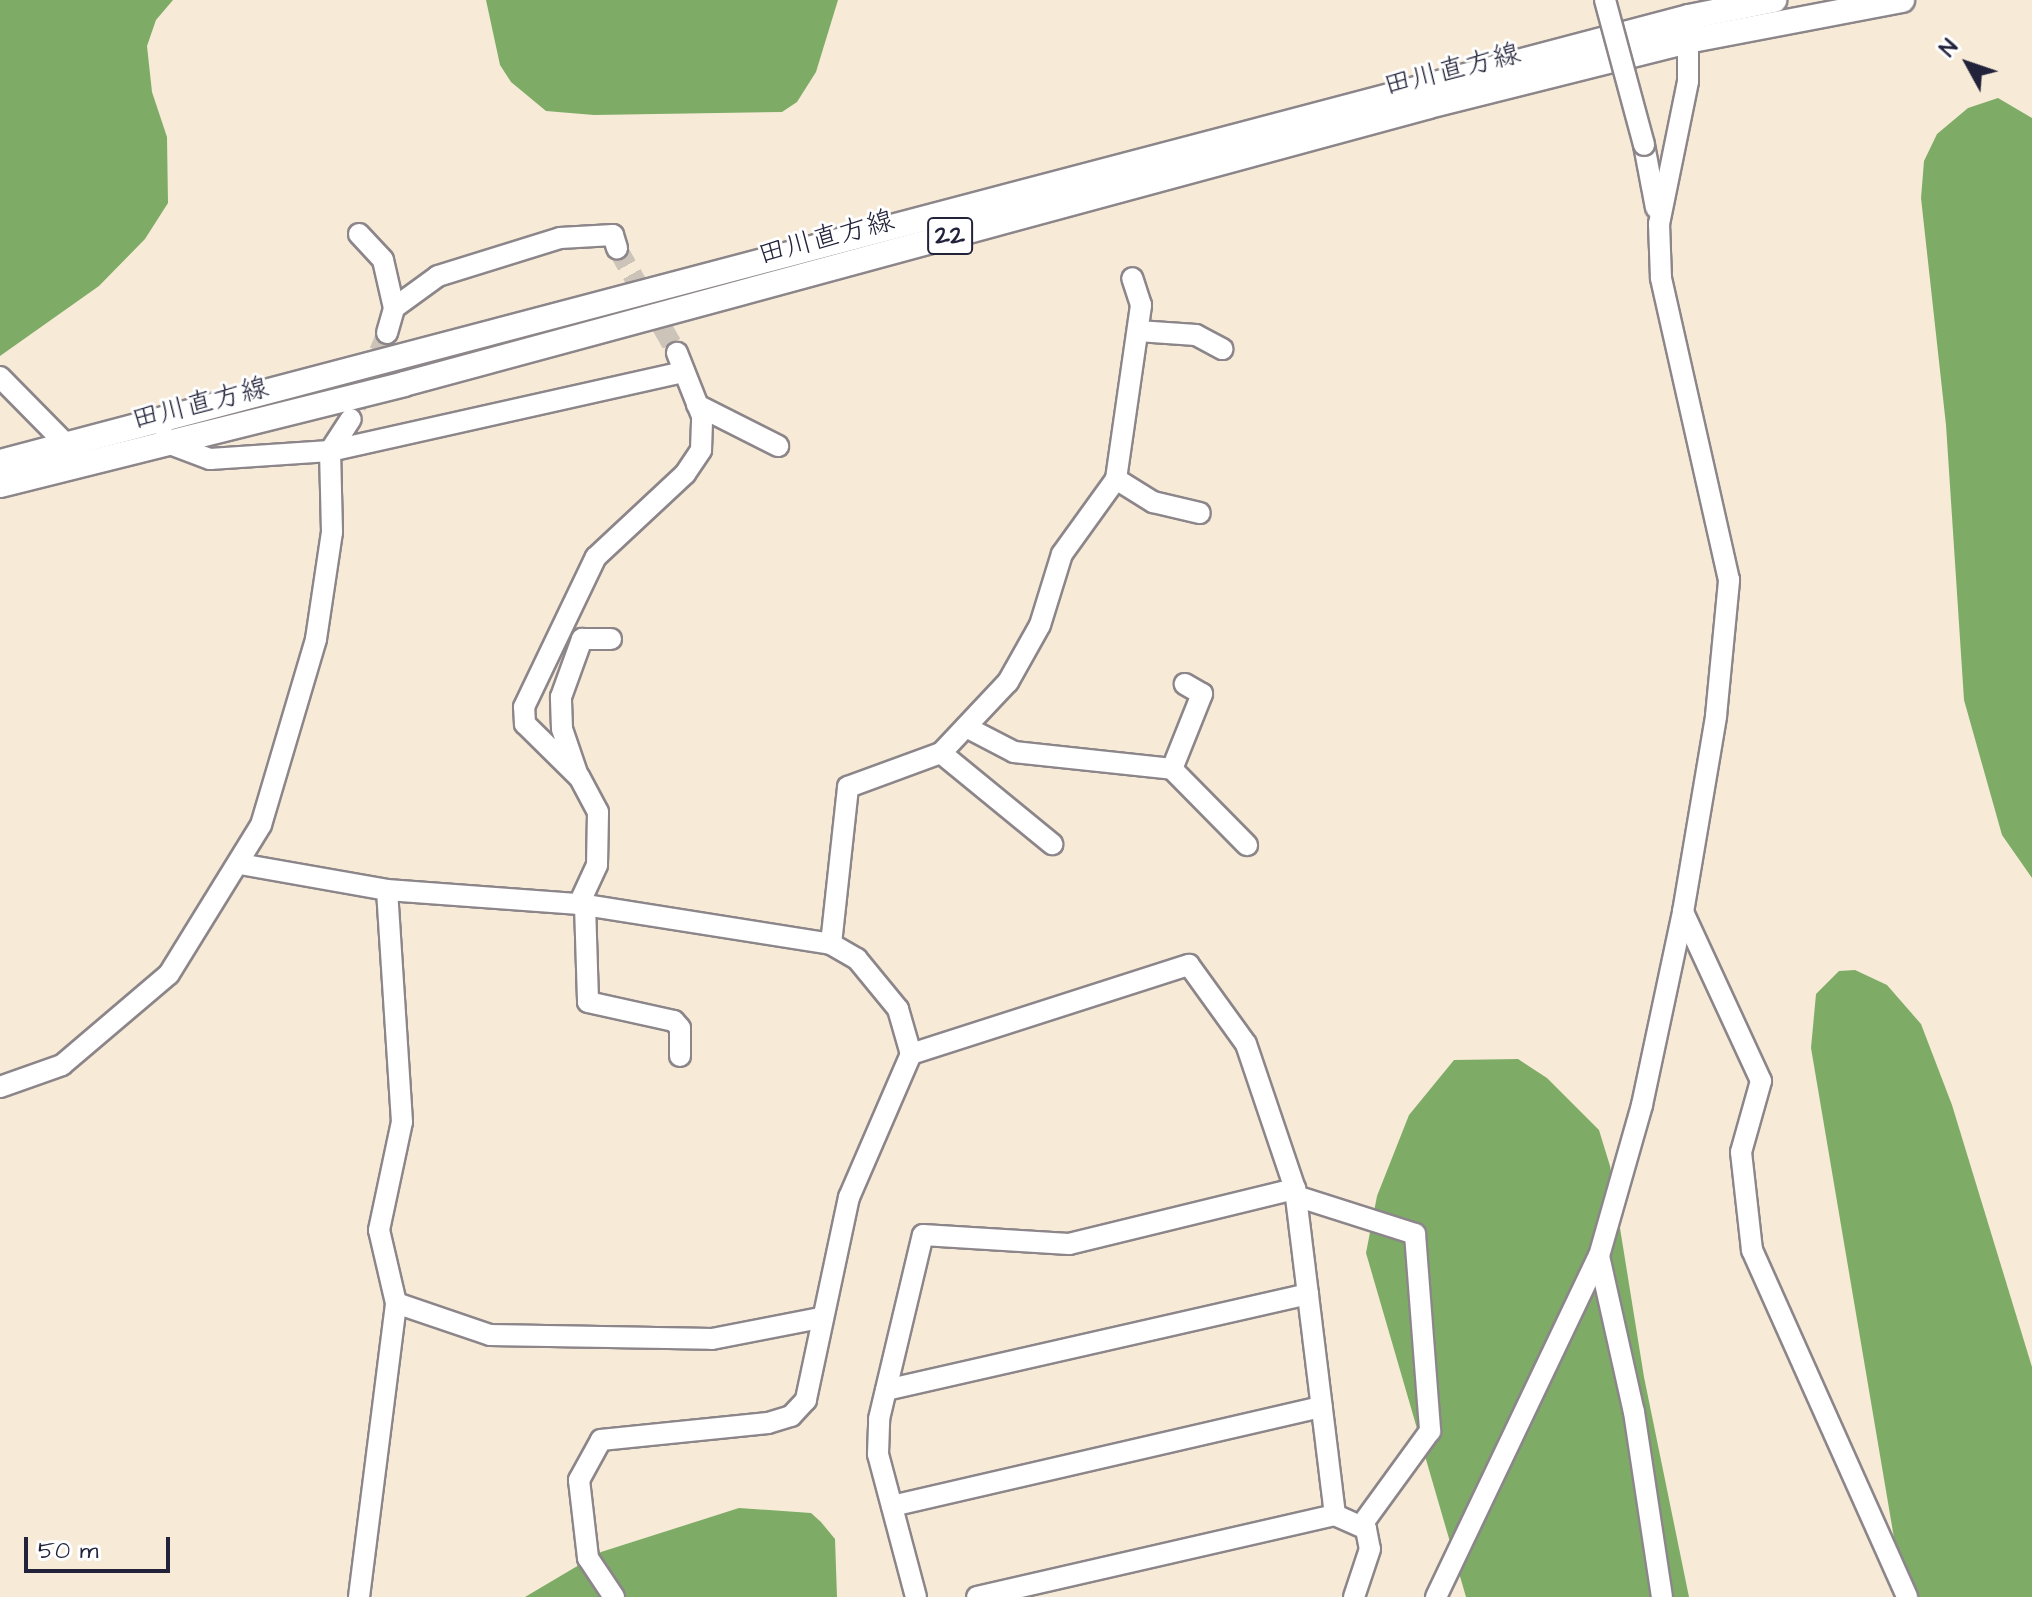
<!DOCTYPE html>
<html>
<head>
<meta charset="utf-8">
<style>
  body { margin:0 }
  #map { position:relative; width:2032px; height:1597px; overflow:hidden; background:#f7ebd8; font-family:"Architects Daughter","Klee One",sans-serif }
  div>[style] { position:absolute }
  .forest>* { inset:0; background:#7eac66 }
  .minor-tunnel>* { height:20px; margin-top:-10px; transform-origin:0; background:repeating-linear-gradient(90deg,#ccc3b9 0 20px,transparent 0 30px) }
  .roads { filter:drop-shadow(2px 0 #8c868a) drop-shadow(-2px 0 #8c868a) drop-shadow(0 2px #8c868a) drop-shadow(0 -2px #8c868a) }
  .minor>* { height:20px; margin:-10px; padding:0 10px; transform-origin:10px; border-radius:10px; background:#fff }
  .major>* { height:24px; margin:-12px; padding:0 12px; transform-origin:12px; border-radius:12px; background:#fff }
  .bridges { filter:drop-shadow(2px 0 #8c868a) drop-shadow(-2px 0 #8c868a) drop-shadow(0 2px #8c868a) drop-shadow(0 -2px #8c868a) }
  .minor-bridge>* { height:20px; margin:-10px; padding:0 10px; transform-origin:10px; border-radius:10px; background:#fff }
  span { translate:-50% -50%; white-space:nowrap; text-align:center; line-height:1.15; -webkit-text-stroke:6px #fff; paint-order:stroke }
  .shield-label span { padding:2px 6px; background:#fff; border:2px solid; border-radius:6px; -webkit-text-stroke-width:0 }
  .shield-label { font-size:26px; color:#22223b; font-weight:700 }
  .street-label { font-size:28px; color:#22223b }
  .north { position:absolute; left:1928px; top:24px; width:80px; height:80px; -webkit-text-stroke:6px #fff; paint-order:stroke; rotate:310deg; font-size:22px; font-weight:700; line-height:32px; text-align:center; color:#22223b }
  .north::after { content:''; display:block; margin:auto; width:28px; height:36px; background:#22223b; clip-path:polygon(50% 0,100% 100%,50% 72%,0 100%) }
  .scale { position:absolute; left:24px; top:1537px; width:146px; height:36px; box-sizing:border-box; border:4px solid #22223b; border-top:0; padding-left:10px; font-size:24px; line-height:28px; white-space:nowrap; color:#22223b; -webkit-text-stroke:6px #fff; paint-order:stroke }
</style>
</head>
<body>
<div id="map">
  <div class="forest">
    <div style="clip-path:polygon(0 0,173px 0,156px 20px,147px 46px,152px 92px,167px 137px,168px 203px,145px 239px,99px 286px,0 356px)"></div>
    <div style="clip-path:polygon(486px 0,838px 0,816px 72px,797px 102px,782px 112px,594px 115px,546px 111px,511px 82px,500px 65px)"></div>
    <div style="clip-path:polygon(1998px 98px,2032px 118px,2032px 878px,2002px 835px,1964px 700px,1946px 425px,1921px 198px,1924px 161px,1937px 134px,1968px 108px)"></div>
    <div style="clip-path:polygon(1855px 970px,1887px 985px,1921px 1024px,1952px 1105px,2032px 1367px,2032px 1597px,1904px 1597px,1811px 1048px,1816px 994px,1839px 971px)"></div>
    <div style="clip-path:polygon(1518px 1059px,1547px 1078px,1599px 1130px,1610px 1166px,1644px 1377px,1689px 1597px,1466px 1597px,1366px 1253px,1377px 1196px,1409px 1115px,1454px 1060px)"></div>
    <div style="clip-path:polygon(739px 1508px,811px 1513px,821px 1522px,835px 1539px,837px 1597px,525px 1597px,601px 1552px)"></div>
  </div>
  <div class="minor-tunnel">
    <div style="left:617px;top:248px;width:121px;rotate:60.3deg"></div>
    <div style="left:356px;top:407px;width:80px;rotate:-67.3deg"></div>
  </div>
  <div class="roads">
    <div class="minor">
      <div style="left:1644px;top:145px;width:64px;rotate:79.2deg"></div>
      <div style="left:359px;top:234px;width:35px;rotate:47deg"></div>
      <div style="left:383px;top:260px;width:49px;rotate:77.1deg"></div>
      <div style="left:1138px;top:331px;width:58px;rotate:3.9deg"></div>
      <div style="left:1196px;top:335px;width:30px;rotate:28deg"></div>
      <div style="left:387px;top:333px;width:26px;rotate:-74deg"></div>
      <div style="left:394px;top:308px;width:54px;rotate:-36deg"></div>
      <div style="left:438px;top:276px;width:128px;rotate:-17.3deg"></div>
      <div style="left:560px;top:238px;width:53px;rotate:-3.2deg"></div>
      <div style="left:613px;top:235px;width:14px;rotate:73deg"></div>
      <div style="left:0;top:377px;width:94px;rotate:45.4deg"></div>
      <div style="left:697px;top:405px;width:91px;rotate:26.8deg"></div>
      <div style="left:165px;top:437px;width:6px;rotate:72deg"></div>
      <div style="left:167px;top:443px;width:46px;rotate:20.4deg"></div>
      <div style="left:210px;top:459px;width:120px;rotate:-3.8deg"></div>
      <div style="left:330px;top:451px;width:363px;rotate:-12.6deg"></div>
      <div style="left:1116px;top:479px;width:44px;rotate:31.9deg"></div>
      <div style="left:1153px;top:502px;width:48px;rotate:13.2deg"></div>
      <div style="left:966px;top:727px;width:54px;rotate:27.5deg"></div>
      <div style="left:1014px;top:752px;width:159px;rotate:6.1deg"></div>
      <div style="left:1172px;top:769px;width:81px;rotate:-68.2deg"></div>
      <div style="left:1202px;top:694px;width:20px;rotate:-150deg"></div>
      <div style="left:941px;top:753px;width:144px;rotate:39.3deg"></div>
      <div style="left:1172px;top:769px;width:107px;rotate:45.4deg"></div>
      <div style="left:577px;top:773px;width:46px;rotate:-108.8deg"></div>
      <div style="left:562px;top:729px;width:32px;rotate:-92deg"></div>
      <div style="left:561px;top:697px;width:62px;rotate:-70.1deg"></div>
      <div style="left:582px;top:639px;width:29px"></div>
      <div style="left:240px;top:864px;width:149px;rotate:10deg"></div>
      <div style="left:387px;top:890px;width:193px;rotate:4.2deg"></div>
      <div style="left:579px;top:904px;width:255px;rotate:9deg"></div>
      <div style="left:831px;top:944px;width:30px;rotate:30deg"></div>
      <div style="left:857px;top:959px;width:65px;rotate:50.6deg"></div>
      <div style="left:898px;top:1009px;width:47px;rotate:73.9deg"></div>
      <div style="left:911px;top:1054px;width:156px;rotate:113.4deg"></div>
      <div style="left:849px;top:1197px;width:208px;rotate:102deg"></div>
      <div style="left:806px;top:1400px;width:22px;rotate:133deg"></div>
      <div style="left:791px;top:1416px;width:24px;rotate:163deg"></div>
      <div style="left:768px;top:1423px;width:168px;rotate:174.2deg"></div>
      <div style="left:601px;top:1440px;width:46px;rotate:118.8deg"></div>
      <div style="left:579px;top:1480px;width:79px;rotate:83.4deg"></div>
      <div style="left:588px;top:1558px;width:47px;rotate:56.3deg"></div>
      <div style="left:579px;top:904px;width:43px;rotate:-65.2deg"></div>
      <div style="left:597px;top:865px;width:53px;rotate:-88.9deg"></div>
      <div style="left:598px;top:812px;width:40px;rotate:-118deg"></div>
      <div style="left:579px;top:777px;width:76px;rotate:-135.5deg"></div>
      <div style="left:525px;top:724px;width:17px;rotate:-93deg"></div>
      <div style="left:524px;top:707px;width:166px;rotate:-64.4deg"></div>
      <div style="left:596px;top:557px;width:122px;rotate:-43deg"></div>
      <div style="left:685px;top:474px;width:29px;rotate:-56deg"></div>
      <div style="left:701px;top:450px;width:34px;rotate:-88deg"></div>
      <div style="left:702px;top:416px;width:68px;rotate:-111.6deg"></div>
      <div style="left:585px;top:905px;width:97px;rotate:88.2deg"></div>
      <div style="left:588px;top:1002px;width:88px;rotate:12.5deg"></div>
      <div style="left:674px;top:1021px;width:9px;rotate:49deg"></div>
      <div style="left:680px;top:1028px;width:28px;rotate:90deg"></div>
      <div style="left:1683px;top:912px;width:186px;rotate:65.2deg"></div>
      <div style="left:1761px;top:1081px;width:74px;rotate:105.7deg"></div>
      <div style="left:1741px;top:1152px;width:99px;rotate:83.6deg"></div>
      <div style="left:1752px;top:1250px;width:380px;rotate:65.9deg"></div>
      <div style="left:831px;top:944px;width:158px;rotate:-83.8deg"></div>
      <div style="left:848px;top:787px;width:99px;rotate:-20.1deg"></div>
      <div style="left:941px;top:753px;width:98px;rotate:-46.7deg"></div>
      <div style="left:1008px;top:682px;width:65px;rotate:-60.7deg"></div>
      <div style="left:1040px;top:625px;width:74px;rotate:-72.8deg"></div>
      <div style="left:1062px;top:554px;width:92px;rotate:-54.2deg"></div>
      <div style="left:1116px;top:479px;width:176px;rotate:-81.8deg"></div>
      <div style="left:1141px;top:305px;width:28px;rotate:-108deg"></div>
      <div style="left:911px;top:1054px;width:292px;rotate:-17.8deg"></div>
      <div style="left:1189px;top:965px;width:97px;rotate:54.2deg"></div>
      <div style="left:1246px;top:1044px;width:153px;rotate:71.3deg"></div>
      <div style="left:1295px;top:1189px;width:328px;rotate:83deg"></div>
      <div style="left:0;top:1087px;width:66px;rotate:-19.5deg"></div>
      <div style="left:62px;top:1065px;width:140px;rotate:-40.4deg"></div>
      <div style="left:169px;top:974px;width:175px;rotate:-58.3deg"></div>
      <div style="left:261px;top:825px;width:194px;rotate:-73.5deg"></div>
      <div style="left:316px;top:639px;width:108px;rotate:-81.5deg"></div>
      <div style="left:332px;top:532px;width:81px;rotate:-91.4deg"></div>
      <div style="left:330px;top:451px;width:38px;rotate:-57deg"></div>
      <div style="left:1296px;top:1196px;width:125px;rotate:17.7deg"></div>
      <div style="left:1415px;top:1234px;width:198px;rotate:85.6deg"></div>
      <div style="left:1430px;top:1431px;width:117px;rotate:126deg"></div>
      <div style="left:1599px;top:1256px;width:160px;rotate:77.4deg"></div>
      <div style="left:1634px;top:1412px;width:187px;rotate:81.4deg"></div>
      <div style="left:396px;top:1303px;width:99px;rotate:18.8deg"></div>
      <div style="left:490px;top:1335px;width:222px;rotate:1deg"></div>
      <div style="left:712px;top:1339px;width:110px;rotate:-11deg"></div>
      <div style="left:886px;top:1390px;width:433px;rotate:-12.8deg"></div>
      <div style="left:892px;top:1506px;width:441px;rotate:-13deg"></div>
      <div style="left:359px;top:1597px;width:296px;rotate:-82.8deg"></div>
      <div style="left:396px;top:1303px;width:75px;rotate:-103.1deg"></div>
      <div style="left:379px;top:1230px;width:110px;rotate:-78deg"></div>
      <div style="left:402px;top:1122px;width:232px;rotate:-93.7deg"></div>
      <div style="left:916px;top:1597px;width:148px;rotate:-104.9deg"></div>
      <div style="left:878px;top:1454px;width:35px;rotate:-88deg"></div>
      <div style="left:879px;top:1419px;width:189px;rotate:-76.6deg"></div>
      <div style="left:923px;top:1235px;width:146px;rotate:3.5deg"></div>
      <div style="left:1069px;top:1244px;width:233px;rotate:-13.7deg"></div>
      <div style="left:977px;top:1597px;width:367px;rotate:-12.9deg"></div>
      <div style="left:1335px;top:1515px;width:34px;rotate:24deg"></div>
      <div style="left:1366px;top:1529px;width:20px;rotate:79deg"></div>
      <div style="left:1370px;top:1549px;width:51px;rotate:108.4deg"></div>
      <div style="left:1436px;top:1597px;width:378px;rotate:-64.5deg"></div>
      <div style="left:1599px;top:1256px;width:157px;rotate:-74.1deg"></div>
      <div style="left:1642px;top:1105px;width:197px;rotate:-78deg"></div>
      <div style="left:1683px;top:912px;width:199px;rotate:-80.4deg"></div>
      <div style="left:1716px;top:716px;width:137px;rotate:-84.5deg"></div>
      <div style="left:1729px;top:580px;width:310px;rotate:-102.7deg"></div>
      <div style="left:1661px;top:278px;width:54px;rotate:-92.1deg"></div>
      <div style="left:1659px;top:224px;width:146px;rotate:-78.5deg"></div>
      <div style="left:1688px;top:81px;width:55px;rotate:-90deg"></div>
    </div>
    <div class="major">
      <div style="left:0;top:462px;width:1747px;rotate:-14.76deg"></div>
      <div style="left:1689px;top:17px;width:87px;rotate:-11.3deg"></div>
      <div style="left:0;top:485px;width:416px;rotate:-14deg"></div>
      <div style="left:404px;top:384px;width:1062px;rotate:-15.17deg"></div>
      <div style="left:1429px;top:106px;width:266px;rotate:-14.1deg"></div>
      <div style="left:1687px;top:41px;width:219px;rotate:-10.8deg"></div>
    </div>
  </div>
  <div class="bridges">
    <div class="minor-bridge">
      <div style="left:1605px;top:0;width:150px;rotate:74.9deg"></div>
    </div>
  </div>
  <div class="shield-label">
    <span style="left:950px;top:236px">22</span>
  </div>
  <div class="street-label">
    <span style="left:1452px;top:70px;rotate:-14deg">田川直方線</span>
    <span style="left:826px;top:238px;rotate:-15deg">田川直方線</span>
    <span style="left:200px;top:404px;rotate:-14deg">田川直方線</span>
  </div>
  <div class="north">N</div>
  <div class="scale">50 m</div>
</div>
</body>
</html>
